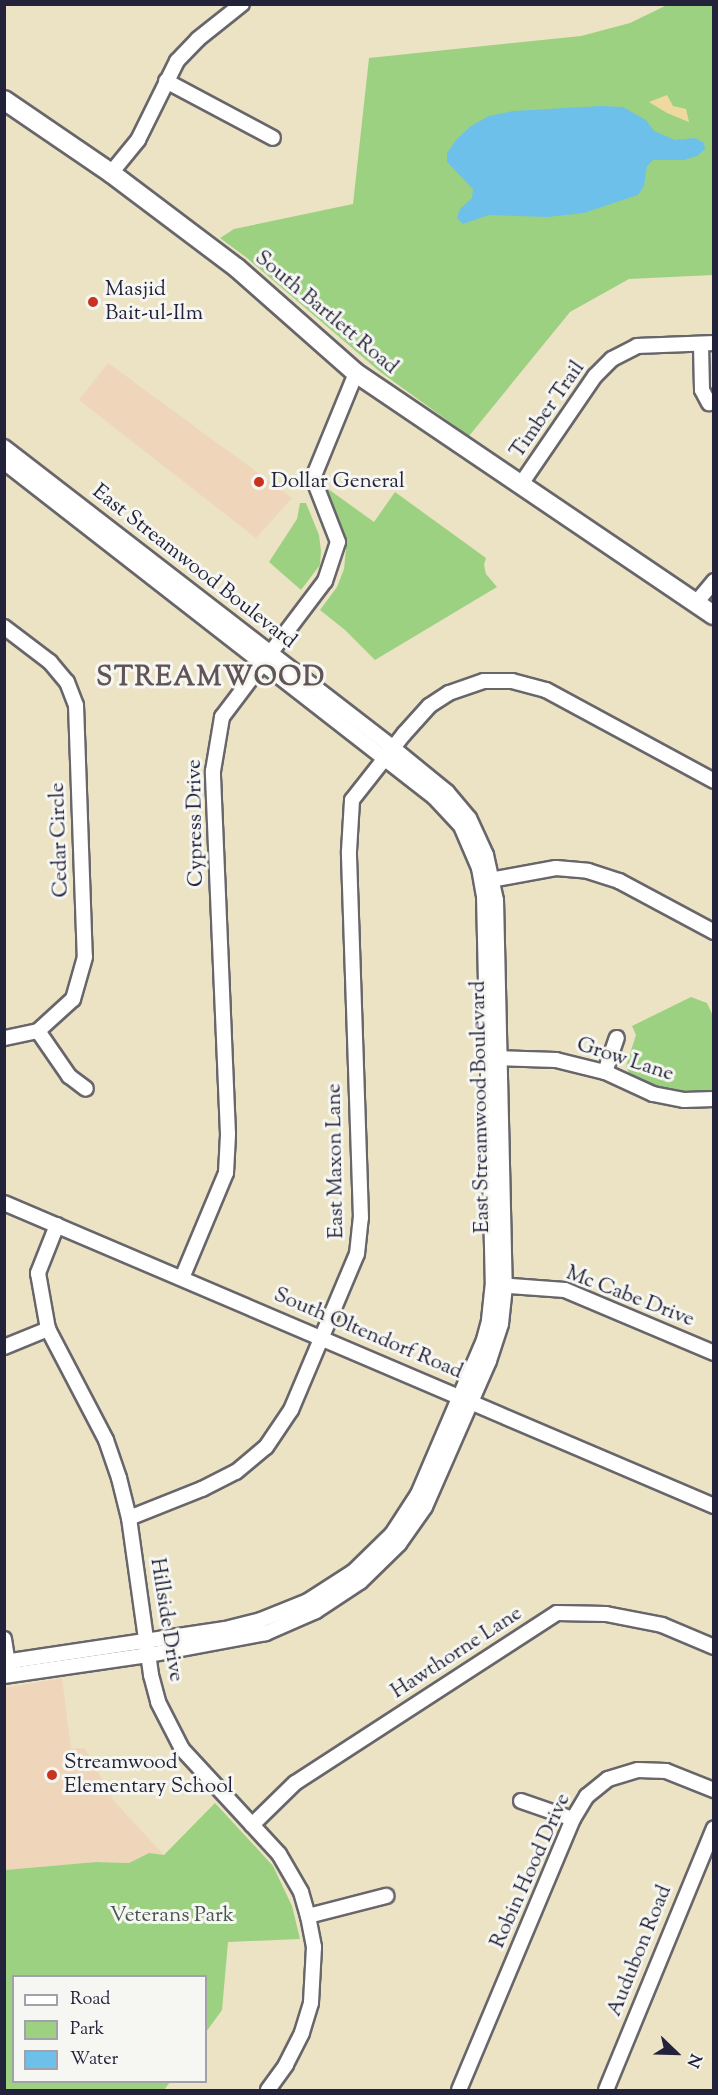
<!DOCTYPE html>
<html>
<head>
<meta charset="utf-8">
<style>
  body { margin:0 }
  #map { position:relative; width:718px; height:2095px; overflow:hidden; background:#ebe3c4; font-family:"Sorts Mill Goudy",serif }
  div>[style] { position:absolute }
  .built>* { inset:0; background:#efd6bb }
  .green>* { inset:0; background:#9dd182 }
  .sand>* { inset:0; background:#eeda9e }
  .water>* { inset:0; background:#6dc0e9 }
  .roads { filter:drop-shadow(2px 0 #68666b) drop-shadow(-2px 0 #68666b) drop-shadow(0 2px #68666b) drop-shadow(0 -2px #68666b) }
  .minor>* { height:14px; margin:-7px; padding:0 7px; transform-origin:7px; border-radius:7px; background:#fff }
  .major>* { height:18px; margin:-9px; padding:0 9px; transform-origin:9px; border-radius:9px; background:#fff }
  .dots>* { width:16px; height:16px; translate:-50% -50%; box-sizing:border-box; border:3px solid #f6f6f2; border-radius:50% }
  span { translate:-50% -50%; white-space:nowrap; text-align:center; line-height:1.15; -webkit-text-stroke:6px #f6f6f2; paint-order:stroke }
  .poi-label { font-size:21px; color:#22223b }
  .left { translate:0 -50%; text-align:left }
  .street-label { font-size:21px; color:#22223b }
  .park-label { font-size:21px; color:#475750 }
  .district-label { font-size:27px; color:#625456; font-weight:700; letter-spacing:1.5px }
  .frame { position:absolute; inset:0; border:6px solid #22223b; pointer-events:none }
  .legend { position:absolute; left:12px; top:1975px; width:195px; height:108px; box-sizing:border-box; background:#f6f6f2; border:2px solid #a1a1a9; margin:0; padding:8px 10px; list-style:none; font-size:18px; color:#22223b }
  .legend li { display:flex; align-items:center; gap:12px; height:30px }
  .legend b { width:30px; border:2px solid #a1a1a9 }
  .north { position:absolute; left:646px; top:2023px; width:60px; height:60px; -webkit-text-stroke:4px #f6f6f2; paint-order:stroke; rotate:113deg; font-size:16px; font-weight:700; line-height:24px; text-align:center; color:#22223b }
  .north::after { content:''; display:block; margin:auto; width:21px; height:27px; background:#22223b; clip-path:polygon(50% 0,100% 100%,50% 72%,0 100%) }
</style>
</head>
<body>
<div id="map">
  <div class="built">
    <div style="clip-path:polygon(108px 363px,292px 498px,256px 538px,79px 400px)"></div>
    <div style="clip-path:polygon(62px 1678px,71px 1749px,85px 1748px,113px 1800px,164px 1855px,148px 1853px,129px 1863px,96px 1862px,5px 1870px,5px 1688px)"></div>
  </div>
  <div class="green">
    <div style="clip-path:polygon(667px 5px,713px 5px,713px 275px,629px 279px,570px 312px,469px 436px,379px 371px,247px 258px,220px 238px,234px 229px,353px 204px,369px 58px,581px 36px,630px 23px)"></div>
    <div style="clip-path:polygon(324px 486px,374px 522px,395px 492px,486px 558px,484px 565px,486px 574px,497px 587px,375px 660px,345px 630px,320px 610px,337px 587px,344px 569px,346px 549px,343px 530px)"></div>
    <div style="clip-path:polygon(300px 503px,306px 503px,319px 535px,321px 551px,320px 565px,301px 590px,269px 562px,297px 519px)"></div>
    <div style="clip-path:polygon(691px 997px,707px 1003px,713px 1016px,713px 1093px,694px 1094px,655px 1086px,630px 1076px,626px 1066px,636px 1035px,632px 1026px)"></div>
    <div style="clip-path:polygon(215px 1803px,273px 1866px,292px 1906px,300px 1939px,228px 1942px,222px 2010px,206px 2032px,206px 1976px,14px 1976px,14px 2082px,170px 2082px,164px 2090px,5px 2090px,5px 1870px,96px 1862px,129px 1863px,149px 1853px,164px 1855px)"></div>
  </div>
  <div class="sand">
    <div style="clip-path:polygon(667px 95px,673px 106px,686px 109px,689px 122px,667px 113px,649px 102px)"></div>
  </div>
  <div class="water">
    <div style="clip-path:polygon(601px 106px,623px 107px,646px 120px,654px 131px,675px 140px,695px 138px,704px 143px,705px 149px,697px 156px,684px 160px,653px 160px,647px 166px,644px 186px,638px 195px,584px 213px,548px 217px,489px 215px,463px 224px,457px 218px,460px 209px,472px 198px,473px 189px,447px 162px,447px 153px,456px 140px,471px 126px,489px 116px,513px 111px)"></div>
  </div>
  <div class="roads">
    <div class="minor">
      <div style="left:166px;top:81px;width:121px;rotate:28deg"></div>
      <div style="left:111px;top:173px;width:43px;rotate:-50.7deg"></div>
      <div style="left:138px;top:140px;width:88px;rotate:-63.7deg"></div>
      <div style="left:177px;top:61px;width:30px;rotate:-46deg"></div>
      <div style="left:198px;top:39px;width:56px;rotate:-38.5deg"></div>
      <div style="left:701px;top:345px;width:45px;rotate:88.7deg"></div>
      <div style="left:702px;top:390px;width:15px;rotate:62deg"></div>
      <div style="left:4px;top:447px;width:492px;rotate:37.7deg"></div>
      <div style="left:393px;top:748px;width:70px;rotate:39.2deg"></div>
      <div style="left:447px;top:792px;width:34px;rotate:50deg"></div>
      <div style="left:469px;top:818px;width:41px;rotate:65.3deg"></div>
      <div style="left:486px;top:855px;width:46px;rotate:77.5deg"></div>
      <div style="left:496px;top:900px;width:386px;rotate:88.7deg"></div>
      <div style="left:505px;top:1286px;width:38px;rotate:96deg"></div>
      <div style="left:501px;top:1324px;width:39px;rotate:108deg"></div>
      <div style="left:489px;top:1361px;width:159px;rotate:113.7deg"></div>
      <div style="left:425px;top:1507px;width:45px;rotate:125.1deg"></div>
      <div style="left:399px;top:1544px;width:54px;rotate:135.7deg"></div>
      <div style="left:360px;top:1582px;width:53px;rotate:146.6deg"></div>
      <div style="left:316px;top:1611px;width:55px;rotate:156.3deg"></div>
      <div style="left:266px;top:1633px;width:120px;rotate:169.4deg"></div>
      <div style="left:148px;top:1655px;width:146px;rotate:171.7deg"></div>
      <div style="left:4px;top:462px;width:545px;rotate:37.92deg"></div>
      <div style="left:434px;top:797px;width:40px;rotate:47deg"></div>
      <div style="left:461px;top:826px;width:46px;rotate:66.8deg"></div>
      <div style="left:479px;top:868px;width:27px;rotate:80deg"></div>
      <div style="left:484px;top:895px;width:387px;rotate:88.7deg"></div>
      <div style="left:493px;top:1282px;width:39px;rotate:96deg"></div>
      <div style="left:489px;top:1321px;width:20px;rotate:105deg"></div>
      <div style="left:484px;top:1340px;width:168px;rotate:113.2deg"></div>
      <div style="left:418px;top:1494px;width:48px;rotate:123deg"></div>
      <div style="left:392px;top:1534px;width:54px;rotate:135.7deg"></div>
      <div style="left:353px;top:1572px;width:54px;rotate:147.2deg"></div>
      <div style="left:308px;top:1601px;width:51px;rotate:158deg"></div>
      <div style="left:261px;top:1620px;width:37px;rotate:166deg"></div>
      <div style="left:225px;top:1629px;width:223px;rotate:171.5deg"></div>
      <div style="left:521px;top:484px;width:131px;rotate:-55.6deg"></div>
      <div style="left:595px;top:376px;width:24px;rotate:-45deg"></div>
      <div style="left:612px;top:359px;width:28px;rotate:-27deg"></div>
      <div style="left:637px;top:346px;width:77px;rotate:-2.2deg"></div>
      <div style="left:695px;top:604px;width:30px;rotate:-50deg"></div>
      <div style="left:4px;top:627px;width:58px;rotate:37.3deg"></div>
      <div style="left:50px;top:662px;width:26px;rotate:50deg"></div>
      <div style="left:67px;top:682px;width:25px;rotate:69deg"></div>
      <div style="left:76px;top:705px;width:252px;rotate:88deg"></div>
      <div style="left:85px;top:957px;width:44px;rotate:105.9deg"></div>
      <div style="left:73px;top:999px;width:47px;rotate:137.6deg"></div>
      <div style="left:38px;top:1031px;width:35px;rotate:168deg"></div>
      <div style="left:485px;top:881px;width:72px;rotate:-10.4deg"></div>
      <div style="left:556px;top:868px;width:32px;rotate:5deg"></div>
      <div style="left:588px;top:871px;width:33px;rotate:18deg"></div>
      <div style="left:619px;top:881px;width:108px;rotate:28.2deg"></div>
      <div style="left:38px;top:1031px;width:55px;rotate:55.4deg"></div>
      <div style="left:69px;top:1076px;width:21px;rotate:37deg"></div>
      <div style="left:494px;top:1058px;width:62px;rotate:1.8deg"></div>
      <div style="left:556px;top:1060px;width:50px;rotate:13.8deg"></div>
      <div style="left:605px;top:1072px;width:53px;rotate:24.6deg"></div>
      <div style="left:653px;top:1094px;width:32px;rotate:11deg"></div>
      <div style="left:684px;top:1100px;width:30px;rotate:-2deg"></div>
      <div style="left:605px;top:1072px;width:36px;rotate:-71deg"></div>
      <div style="left:4px;top:1203px;width:772px;rotate:23.11deg"></div>
      <div style="left:57px;top:1225px;width:52px;rotate:111.6deg"></div>
      <div style="left:38px;top:1273px;width:57px;rotate:79.9deg"></div>
      <div style="left:48px;top:1329px;width:125px;rotate:62.4deg"></div>
      <div style="left:106px;top:1440px;width:40px;rotate:71.1deg"></div>
      <div style="left:119px;top:1478px;width:41px;rotate:76deg"></div>
      <div style="left:129px;top:1518px;width:159px;rotate:82deg"></div>
      <div style="left:151px;top:1675px;width:28px;rotate:75deg"></div>
      <div style="left:158px;top:1702px;width:53px;rotate:62.9deg"></div>
      <div style="left:182px;top:1749px;width:143px;rotate:47.3deg"></div>
      <div style="left:279px;top:1854px;width:44px;rotate:59.9deg"></div>
      <div style="left:301px;top:1892px;width:25px;rotate:74deg"></div>
      <div style="left:308px;top:1916px;width:32px;rotate:79deg"></div>
      <div style="left:314px;top:1947px;width:56px;rotate:93.1deg"></div>
      <div style="left:311px;top:2003px;width:31px;rotate:107deg"></div>
      <div style="left:302px;top:2033px;width:36px;rotate:117deg"></div>
      <div style="left:286px;top:2065px;width:31px;rotate:126deg"></div>
      <div style="left:182px;top:1278px;width:114px;rotate:-67.3deg"></div>
      <div style="left:226px;top:1173px;width:39px;rotate:-87deg"></div>
      <div style="left:228px;top:1134px;width:363px;rotate:-92.4deg"></div>
      <div style="left:213px;top:771px;width:55px;rotate:-80.5deg"></div>
      <div style="left:222px;top:717px;width:171px;rotate:-52.9deg"></div>
      <div style="left:325px;top:581px;width:41px;rotate:-71.6deg"></div>
      <div style="left:338px;top:542px;width:69px;rotate:-111.3deg"></div>
      <div style="left:313px;top:478px;width:113px;rotate:-67.7deg"></div>
      <div style="left:497px;top:1285px;width:68px;rotate:4.2deg"></div>
      <div style="left:565px;top:1290px;width:162px;rotate:22.9deg"></div>
      <div style="left:4px;top:1347px;width:48px;rotate:-22.2deg"></div>
      <div style="left:129px;top:1518px;width:79px;rotate:-21.7deg"></div>
      <div style="left:202px;top:1489px;width:38px;rotate:-27deg"></div>
      <div style="left:236px;top:1472px;width:39px;rotate:-40deg"></div>
      <div style="left:266px;top:1447px;width:45px;rotate:-56deg"></div>
      <div style="left:291px;top:1410px;width:169px;rotate:-67.1deg"></div>
      <div style="left:357px;top:1254px;width:36px;rotate:-84deg"></div>
      <div style="left:361px;top:1218px;width:367px;rotate:-91.9deg"></div>
      <div style="left:349px;top:851px;width:51px;rotate:-86.6deg"></div>
      <div style="left:352px;top:800px;width:84px;rotate:-51.8deg"></div>
      <div style="left:404px;top:734px;width:38px;rotate:-48deg"></div>
      <div style="left:429px;top:706px;width:24px;rotate:-33deg"></div>
      <div style="left:449px;top:693px;width:37px;rotate:-19deg"></div>
      <div style="left:484px;top:681px;width:28px"></div>
      <div style="left:512px;top:681px;width:35px;rotate:15deg"></div>
      <div style="left:546px;top:690px;width:191px;rotate:28.4deg"></div>
      <div style="left:4px;top:1639px;width:31px;rotate:81deg"></div>
      <div style="left:521px;top:1801px;width:55px;rotate:19.1deg"></div>
      <div style="left:252px;top:1825px;width:60px;rotate:-44.3deg"></div>
      <div style="left:295px;top:1783px;width:312px;rotate:-33deg"></div>
      <div style="left:557px;top:1613px;width:49px;rotate:1.2deg"></div>
      <div style="left:606px;top:1614px;width:57px;rotate:11.1deg"></div>
      <div style="left:662px;top:1625px;width:56px;rotate:22.9deg"></div>
      <div style="left:308px;top:1916px;width:81px;rotate:-14.4deg"></div>
      <div style="left:459px;top:2090px;width:294px;rotate:-67.2deg"></div>
      <div style="left:573px;top:1819px;width:27px;rotate:-59deg"></div>
      <div style="left:587px;top:1796px;width:27px;rotate:-39deg"></div>
      <div style="left:608px;top:1779px;width:31px;rotate:-17deg"></div>
      <div style="left:638px;top:1770px;width:28px;rotate:2deg"></div>
      <div style="left:666px;top:1771px;width:52px;rotate:21.6deg"></div>
      <div style="left:606px;top:2090px;width:283px;rotate:-67.6deg"></div>
    </div>
    <div class="major">
      <div style="left:4px;top:100px;width:130px;rotate:34.3deg"></div>
      <div style="left:111px;top:173px;width:158px;rotate:37deg"></div>
      <div style="left:237px;top:268px;width:159px;rotate:41.4deg"></div>
      <div style="left:356px;top:373px;width:432px;rotate:34.1deg"></div>
    </div>
  </div>
  <div class="dots">
    <div style="left:93px;top:302px;background:#c8321e"></div>
    <div style="left:259px;top:482px;background:#c8321e"></div>
    <div style="left:52px;top:1775px;background:#c8321e"></div>
  </div>
  <div class="poi-label">
    <span class="left" style="left:105px;top:302px">Masjid<br>Bait-ul-Ilm</span>
    <span class="left" style="left:271px;top:482px">Dollar General</span>
    <span class="left" style="left:64px;top:1775px">Streamwood<br>Elementary School</span>
  </div>
  <div class="street-label">
    <span style="left:326px;top:313px;rotate:40deg">South Bartlett Road</span>
    <span style="left:548px;top:410px;rotate:-55deg">Timber Trail</span>
    <span style="left:194px;top:567px;rotate:38deg">East Streamwood Boulevard</span>
    <span style="left:196px;top:823px;rotate:-91deg">Cypress Drive</span>
    <span style="left:60px;top:840px;rotate:-92deg">Cedar Circle</span>
    <span style="left:625px;top:1060px;rotate:18deg">Grow Lane</span>
    <span style="left:481px;top:1107px;rotate:-91deg">East Streamwood Boulevard</span>
    <span style="left:336px;top:1161px;rotate:-91deg">East Maxon Lane</span>
    <span style="left:630px;top:1297px;rotate:21deg">Mc Cabe Drive</span>
    <span style="left:368px;top:1334px;rotate:23deg">South Oltendorf Road</span>
    <span style="left:166px;top:1620px;rotate:81deg">Hillside Drive</span>
    <span style="left:457px;top:1653px;rotate:-33deg">Hawthorne Lane</span>
    <span style="left:531px;top:1871px;rotate:-66deg">Robin Hood Drive</span>
    <span style="left:640px;top:1951px;rotate:-68deg">Audubon Road</span>
  </div>
  <div class="park-label">
    <span style="left:172px;top:1916px">Veterans Park</span>
  </div>
  <div class="district-label">
    <span style="left:211px;top:679px">STREAMWOOD</span>
  </div>
  <div class="frame"></div>
  <ul class="legend">
  <li><b style="height:8px;background:#fff"></b>Road</li>
  <li><b style="height:16px;background:#9dd182"></b>Park</li>
  <li><b style="height:16px;background:#6dc0e9"></b>Water</li>
  </ul>
  <div class="north">N</div>
</div>
</body>
</html>
